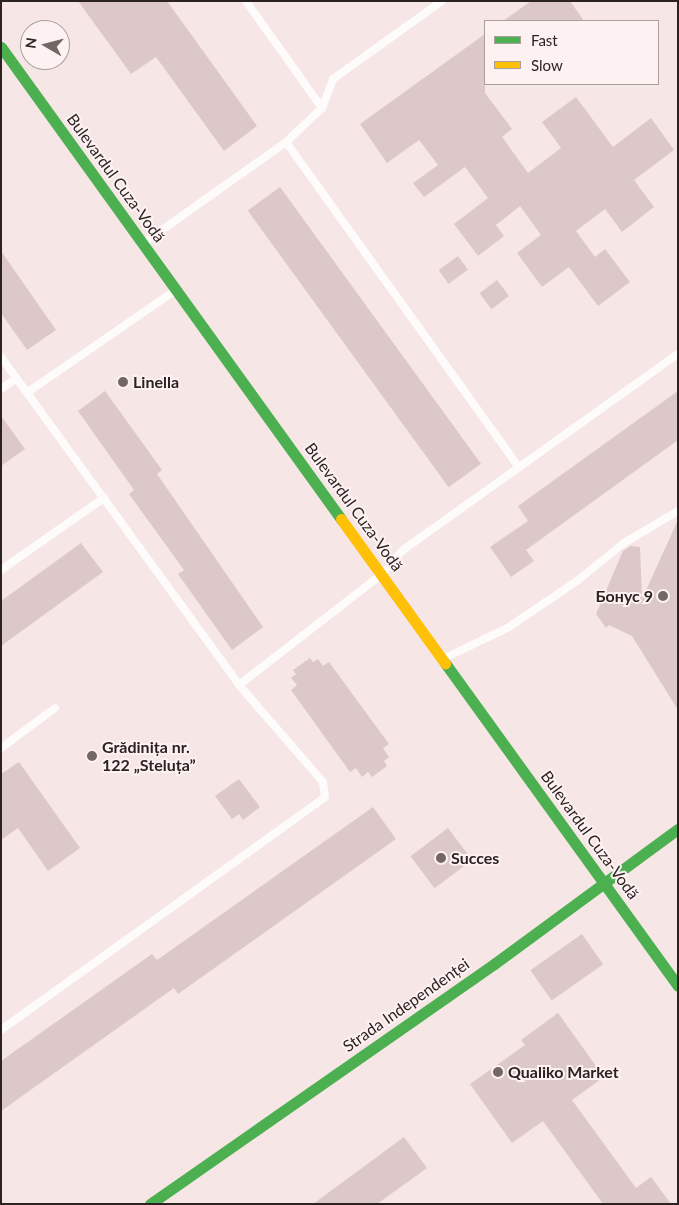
<!DOCTYPE html>
<html>
<head>
<meta charset="utf-8">
<style>
  body { margin:0 }
  #map { position:relative; width:679px; height:1205px; overflow:hidden; background:#f6e6e5; font-family:Lato,sans-serif }
  div>[style] { position:absolute }
  .building>* { inset:0; background:#dcc8c8; transform-origin:0 0 }
  .lane>* { height:8px; margin:-4px; padding:0 4px; transform-origin:4px; border-radius:4px; background:#fefbfb }
  .fast>* { height:11px; margin:-5.5px; padding:0 5.5px; transform-origin:5.5px; border-radius:5.5px; background:#4caf50 }
  .slow>* { height:11px; margin:-5.5px; padding:0 5.5px; transform-origin:5.5px; border-radius:5.5px; background:#ffc107 }
  .dots>* { width:14px; height:14px; translate:-50% -50%; box-sizing:border-box; border:2px solid #fdf2f1; border-radius:50% }
  span { translate:-50% -50%; white-space:nowrap; text-align:center; line-height:1.15; -webkit-text-stroke:4px #fdf2f1; paint-order:stroke }
  .street-label { font-size:16px; color:#2c2222 }
  .poi-label { font-size:16px; color:#2c2222; font-weight:700 }
  .left { translate:0 -50%; text-align:left }
  .right { translate:-100% -50%; text-align:right }
  .frame { position:absolute; inset:0; border:2px solid #2c2222; pointer-events:none }
  .legend { position:absolute; left:484px; top:20px; width:175px; height:65px; box-sizing:border-box; background:#fdf2f1; border:1px solid #a99f9e; margin:0; padding:6px 9px; list-style:none; font-size:15px; color:#2c2222 }
  .legend li { display:flex; align-items:center; gap:10px; height:25px }
  .legend b { width:25px; border:1px solid #a99f9e }
  .north { position:absolute; left:20px; top:20px; width:50px; height:50px; box-sizing:border-box; background:#fdf2f1; border:1px solid #a99f9e; border-radius:50%; rotate:278deg; font-size:14px; font-weight:700; line-height:20px; text-align:center; color:#2c2222 }
  .north::after { content:''; display:block; margin:auto; width:18px; height:22px; background:#736766; clip-path:polygon(50% 0,100% 100%,50% 72%,0 100%) }
</style>
</head>
<body>
<div id="map">
  <div class="building">
    <div style="clip-path:polygon(78px 1px,167px 1px,257px 126px,224px 151px,156px 57px,131px 74px)"></div>
    <div style="clip-path:polygon(531px 1px,570px 1px,584px 21px,503px 21px)"></div>
    <div style="clip-path:polygon(485px 34px,485px 93px,512px 129px,502px 137px,528px 173px,561px 148px,542px 122px,576px 97px,613px 147px,651px 118px,674px 150px,634px 180px,654px 207px,622px 232px,605px 209px,576px 231px,595px 257px,605px 249px,630px 282px,598px 306px,569px 267px,542px 287px,517px 253px,541px 235px,520px 206px,496px 225px,504px 236px,478px 256px,454px 224px,488px 198px,465px 167px,424px 197px,413px 183px,438px 165px,419px 140px,387px 163px,360px 124px)"></div>
    <div style="left:280px;top:187px;width:342px;height:40px;rotate:54deg"></div>
    <div style="clip-path:polygon(1px 251px,56px 330px,27px 350px,1px 313px)"></div>
    <div style="left:458px;top:256px;width:17px;height:24px;rotate:54deg"></div>
    <div style="left:497px;top:280px;width:20px;height:22px;rotate:53deg"></div>
    <div style="clip-path:polygon(105px 391px,162px 470px,157px 474px,263px 627px,232px 650px,178px 574px,184px 570px,129px 494px,134px 490px,78px 411px)"></div>
    <div style="clip-path:polygon(678px 391px,678px 440px,526px 550px,534px 561px,511px 577px,490px 547px,528px 521px,518px 506px)"></div>
    <div style="clip-path:polygon(1px 416px,25px 449px,1px 466px)"></div>
    <div style="clip-path:polygon(678px 520px,678px 710px,632px 636px,609px 625px,606px 628px,596px 614px,623px 551px,631px 546px,640px 547px,642px 599px)"></div>
    <div style="clip-path:polygon(81px 543px,103px 572px,1px 646px,1px 601px)"></div>
    <div style="clip-path:polygon(310px 658px,313px 662px,318px 659px,323px 666px,329px 662px,389px 744px,383px 748px,389px 757px,384px 761px,387px 766px,372px 777px,368px 772px,362px 777px,356px 768px,350px 772px,291px 690px,297px 685px,291px 678px,296px 674px,293px 670px)"></div>
    <div style="clip-path:polygon(19px 762px,80px 848px,48px 871px,18px 828px,1px 840px,1px 774px)"></div>
    <div style="clip-path:polygon(239px 779px,260px 807px,243px 820px,239px 814px,232px 819px,215px 796px)"></div>
    <div style="clip-path:polygon(373px 807px,396px 839px,178px 994px,174px 988px,1px 1111px,1px 1061px,152px 954px,157px 960px)"></div>
    <div style="left:448px;top:828px;width:40px;height:47px;rotate:53deg"></div>
    <div style="left:582px;top:934px;width:37px;height:63px;rotate:55deg"></div>
    <div style="clip-path:polygon(558px 1013px,604px 1077px,572px 1100px,636px 1188px,651px 1177px,671px 1204px,603px 1204px,543px 1121px,512px 1143px,470px 1084px,525px 1045px,521px 1040px)"></div>
    <div style="clip-path:polygon(404px 1137px,427px 1168px,377px 1204px,313px 1204px)"></div>
  </div>
  <div class="lane">
    <div style="left:322px;top:108px;width:31px;rotate:-69deg"></div>
    <div style="left:333px;top:79px;width:134px;rotate:-35.6deg"></div>
    <div style="left:286px;top:142px;width:400px;rotate:54.4deg"></div>
    <div style="left:145px;top:242px;width:173px;rotate:-35.3deg"></div>
    <div style="left:286px;top:142px;width:50px;rotate:-43.4deg"></div>
    <div style="left:322px;top:108px;width:131px;rotate:-125.4deg"></div>
    <div style="left:1px;top:357px;width:405px;rotate:54deg"></div>
    <div style="left:239px;top:685px;width:181px;rotate:-37.8deg"></div>
    <div style="left:382px;top:574px;width:32px;rotate:-49deg"></div>
    <div style="left:403px;top:550px;width:338px;rotate:-35.5deg"></div>
    <div style="left:1px;top:389px;width:19px;rotate:-35deg"></div>
    <div style="left:28px;top:392px;width:176px;rotate:-34.6deg"></div>
    <div style="left:1px;top:570px;width:126px;rotate:-35deg"></div>
    <div style="left:445px;top:658px;width:71px;rotate:-25.8deg"></div>
    <div style="left:509px;top:627px;width:82px;rotate:-34.1deg"></div>
    <div style="left:577px;top:581px;width:60px;rotate:-39deg"></div>
    <div style="left:624px;top:543px;width:63px;rotate:-30.7deg"></div>
    <div style="left:1px;top:748px;width:67px;rotate:-36.5deg"></div>
    <div style="left:1px;top:1030px;width:399px;rotate:-35.7deg"></div>
    <div style="left:325px;top:797px;width:15px;rotate:-98deg"></div>
    <div style="left:323px;top:782px;width:128px;rotate:-130.9deg"></div>
  </div>
  <div class="fast">
    <div style="left:1px;top:47px;width:582px;rotate:54.23deg"></div>
    <div style="left:445px;top:663px;width:398px;rotate:54.2deg"></div>
    <div style="left:150px;top:1204px;width:419px;rotate:-34.9deg"></div>
    <div style="left:494px;top:964px;width:228px;rotate:-36.3deg"></div>
  </div>
  <div class="slow">
    <div style="left:341px;top:519px;width:178px;rotate:54.2deg"></div>
  </div>
  <div class="dots">
    <div style="left:123px;top:382px;background:#736766"></div>
    <div style="left:663px;top:596px;background:#736766"></div>
    <div style="left:92px;top:756px;background:#736766"></div>
    <div style="left:441px;top:858px;background:#736766"></div>
    <div style="left:498px;top:1072px;background:#736766"></div>
  </div>
  <div class="street-label">
    <span style="left:116px;top:178px;rotate:54deg">Bulevardul Cuza-Vodă</span>
    <span style="left:354px;top:507px;rotate:54deg">Bulevardul Cuza-Vodă</span>
    <span style="left:590px;top:835px;rotate:54deg">Bulevardul Cuza-Vodă</span>
    <span style="left:406px;top:1005px;rotate:-35deg">Strada Independenței</span>
  </div>
  <div class="poi-label">
    <span class="left" style="left:133px;top:382px">Linella</span>
    <span class="right" style="left:653px;top:596px">Бонус 9</span>
    <span class="left" style="left:102px;top:756px">Grădinița nr.<br>122 „Steluța”</span>
    <span class="left" style="left:451px;top:858px">Succes</span>
    <span class="left" style="left:508px;top:1072px">Qualiko Market</span>
  </div>
  <div class="frame"></div>
  <ul class="legend">
  <li><b style="height:6px;background:#4caf50"></b>Fast</li>
  <li><b style="height:6px;background:#ffc107"></b>Slow</li>
  </ul>
  <div class="north">N</div>
</div>
</body>
</html>
